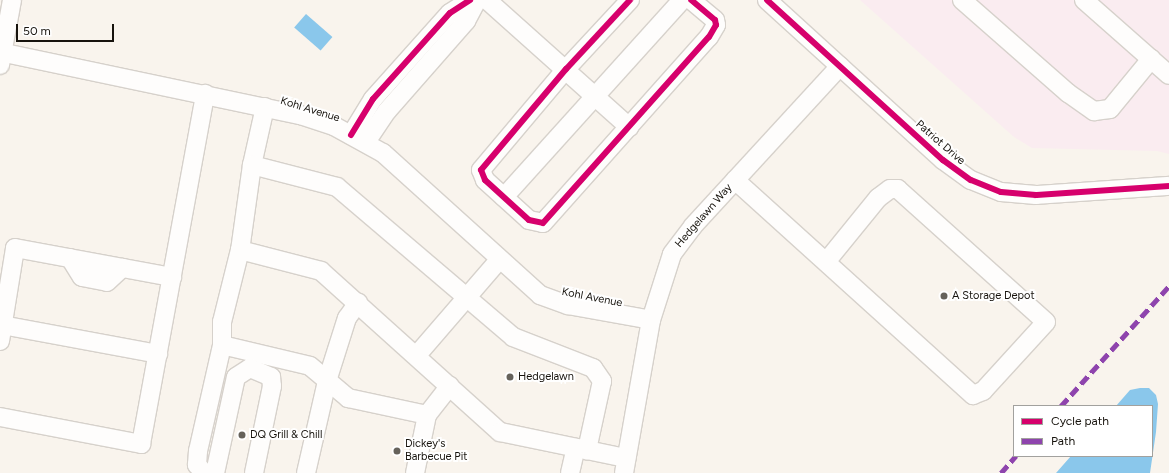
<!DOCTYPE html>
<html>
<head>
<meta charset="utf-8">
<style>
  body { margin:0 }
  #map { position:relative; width:1169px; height:473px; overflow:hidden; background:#f9f4ed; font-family:Figtree,sans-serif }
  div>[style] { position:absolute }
  .industrial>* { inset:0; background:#faecf0 }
  .water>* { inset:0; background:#8ac7eb; transform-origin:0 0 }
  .roads { filter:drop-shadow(1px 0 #d6d1cb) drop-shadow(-1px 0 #d6d1cb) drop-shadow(0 1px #d6d1cb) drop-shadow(0 -1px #d6d1cb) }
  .minor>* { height:18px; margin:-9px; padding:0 9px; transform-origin:9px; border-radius:9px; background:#fefdfc }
  .quiet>* { height:5px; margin-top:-2.5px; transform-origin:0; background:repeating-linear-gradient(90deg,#8e44ad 0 10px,transparent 0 15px) }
  .cycleway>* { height:6px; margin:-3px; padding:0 3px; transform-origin:3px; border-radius:3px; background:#d6006c }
  .dots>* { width:11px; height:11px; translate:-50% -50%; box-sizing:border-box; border:2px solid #fff; border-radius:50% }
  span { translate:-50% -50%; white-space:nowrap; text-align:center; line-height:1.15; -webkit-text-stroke:4px #fff; paint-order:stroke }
  .street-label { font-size:11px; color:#17130d }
  .poi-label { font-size:11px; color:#17130d }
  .left { translate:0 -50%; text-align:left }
  .legend { position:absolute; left:1013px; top:405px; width:140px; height:52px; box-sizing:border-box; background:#fff; border:1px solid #a2a19e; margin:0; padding:5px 7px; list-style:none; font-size:12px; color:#17130d }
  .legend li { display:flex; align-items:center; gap:8px; height:20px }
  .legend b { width:20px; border:1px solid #a2a19e }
  .scale { position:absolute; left:16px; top:24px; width:98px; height:18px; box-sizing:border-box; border:2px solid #17130d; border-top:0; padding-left:5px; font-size:12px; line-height:14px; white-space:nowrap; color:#17130d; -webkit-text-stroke:3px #fff; paint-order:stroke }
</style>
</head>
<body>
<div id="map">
  <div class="industrial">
    <div style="clip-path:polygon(860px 0,1169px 0,1169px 154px,1157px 151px,1032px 148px,1014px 137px)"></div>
  </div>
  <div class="water">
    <div style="left:306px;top:14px;width:35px;height:18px;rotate:41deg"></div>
    <div style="clip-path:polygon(1140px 388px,1149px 388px,1156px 395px,1158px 404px,1156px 432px,1150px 473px,1056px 473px,1071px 456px,1152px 456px,1152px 406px,1116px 406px,1130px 390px)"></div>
  </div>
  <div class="roads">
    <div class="minor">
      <div style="left:487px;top:0;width:191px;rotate:41.8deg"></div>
      <div style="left:630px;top:0;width:94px;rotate:132.8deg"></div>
      <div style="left:566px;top:69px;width:132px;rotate:130.1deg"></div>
      <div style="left:481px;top:170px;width:11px;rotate:68deg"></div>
      <div style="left:485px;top:180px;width:59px;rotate:42.3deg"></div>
      <div style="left:529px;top:220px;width:14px;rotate:12deg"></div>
      <div style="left:543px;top:223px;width:249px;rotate:-48.3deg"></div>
      <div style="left:709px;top:37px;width:14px;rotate:-60deg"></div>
      <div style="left:716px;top:25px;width:5px;rotate:-101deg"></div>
      <div style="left:715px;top:20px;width:31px;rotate:-140deg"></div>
      <div style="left:767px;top:0;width:238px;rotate:42.3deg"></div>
      <div style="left:943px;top:160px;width:34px;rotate:36deg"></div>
      <div style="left:971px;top:180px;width:32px;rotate:22deg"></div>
      <div style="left:1001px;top:192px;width:35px;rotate:5deg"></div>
      <div style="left:1036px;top:195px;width:133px;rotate:-3.9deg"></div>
      <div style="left:962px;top:0;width:141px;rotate:41.3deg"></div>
      <div style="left:1068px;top:93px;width:32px;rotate:35deg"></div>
      <div style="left:1094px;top:111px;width:16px;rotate:-7deg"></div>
      <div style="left:1110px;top:109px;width:65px;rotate:-50.6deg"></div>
      <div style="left:1084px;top:0;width:113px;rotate:41.4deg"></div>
      <div style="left:0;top:52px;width:307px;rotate:11.9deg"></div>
      <div style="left:300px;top:115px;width:36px;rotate:18deg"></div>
      <div style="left:334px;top:126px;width:56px;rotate:28.9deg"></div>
      <div style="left:383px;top:153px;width:212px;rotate:42.1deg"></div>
      <div style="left:540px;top:295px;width:30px;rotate:20deg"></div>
      <div style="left:568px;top:305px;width:84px;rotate:10.2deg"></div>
      <div style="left:0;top:65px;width:66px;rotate:-79.5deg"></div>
      <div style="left:265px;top:107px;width:59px;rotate:102.6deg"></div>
      <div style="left:252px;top:165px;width:86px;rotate:98deg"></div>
      <div style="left:240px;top:250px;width:84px;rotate:14.5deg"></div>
      <div style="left:321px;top:271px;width:241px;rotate:42deg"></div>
      <div style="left:500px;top:432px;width:129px;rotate:11.7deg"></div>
      <div style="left:351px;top:135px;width:42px;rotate:-58.6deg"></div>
      <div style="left:373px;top:99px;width:115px;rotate:-48.2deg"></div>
      <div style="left:450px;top:13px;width:24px;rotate:-33deg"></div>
      <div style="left:366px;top:142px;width:37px;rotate:-56deg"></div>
      <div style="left:387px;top:111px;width:120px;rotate:-48.7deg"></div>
      <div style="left:466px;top:21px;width:24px;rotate:-62deg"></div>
      <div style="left:252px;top:165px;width:88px;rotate:14.5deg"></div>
      <div style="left:337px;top:187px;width:231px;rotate:40.4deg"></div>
      <div style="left:513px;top:337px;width:86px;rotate:21.2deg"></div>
      <div style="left:593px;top:368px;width:16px;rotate:55deg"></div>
      <div style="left:602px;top:381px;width:71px;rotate:102.3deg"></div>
      <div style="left:735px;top:180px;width:321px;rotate:42.1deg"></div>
      <div style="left:973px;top:395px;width:11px;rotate:-22deg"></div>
      <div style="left:983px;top:391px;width:93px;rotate:-47.6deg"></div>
      <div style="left:1046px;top:322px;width:199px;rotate:-138.1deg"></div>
      <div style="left:898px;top:189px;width:8px;rotate:180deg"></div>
      <div style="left:890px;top:189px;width:15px;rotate:143deg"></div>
      <div style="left:878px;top:198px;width:82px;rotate:129.1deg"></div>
      <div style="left:504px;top:197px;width:266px;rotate:-47.9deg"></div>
      <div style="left:70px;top:258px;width:22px;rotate:58deg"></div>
      <div style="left:82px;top:277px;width:25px;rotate:11deg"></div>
      <div style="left:107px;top:282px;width:21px;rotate:-43deg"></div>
      <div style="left:2px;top:325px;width:159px;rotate:10.5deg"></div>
      <div style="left:0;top:341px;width:94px;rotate:-80.8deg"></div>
      <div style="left:15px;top:248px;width:160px;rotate:10.5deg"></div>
      <div style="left:222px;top:345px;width:90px;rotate:13.4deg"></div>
      <div style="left:310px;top:366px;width:50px;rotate:40.1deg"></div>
      <div style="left:348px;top:398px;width:81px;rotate:12.1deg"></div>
      <div style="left:427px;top:415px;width:37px;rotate:-52deg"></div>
      <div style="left:417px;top:355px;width:125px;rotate:-49.2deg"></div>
      <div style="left:0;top:417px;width:144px;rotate:10.8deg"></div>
      <div style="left:141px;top:444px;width:356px;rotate:-79.6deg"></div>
      <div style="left:204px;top:473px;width:11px;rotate:-131deg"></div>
      <div style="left:197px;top:465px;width:14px;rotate:-86deg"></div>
      <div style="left:198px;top:451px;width:109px;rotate:-77.2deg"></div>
      <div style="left:222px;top:345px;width:23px;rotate:-90deg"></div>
      <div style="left:222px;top:322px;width:74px;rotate:-76deg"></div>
      <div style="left:215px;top:473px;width:98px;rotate:-77.7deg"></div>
      <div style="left:236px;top:377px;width:17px;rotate:-33deg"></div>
      <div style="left:250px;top:368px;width:23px;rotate:23deg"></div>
      <div style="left:271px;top:377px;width:9px;rotate:84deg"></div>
      <div style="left:272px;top:386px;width:89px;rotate:101.7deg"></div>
      <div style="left:306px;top:473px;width:94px;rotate:-77.1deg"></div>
      <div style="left:327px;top:381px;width:66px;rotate:-72.4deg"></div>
      <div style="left:347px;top:318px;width:19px;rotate:-54deg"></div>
      <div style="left:415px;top:473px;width:59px;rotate:-78.3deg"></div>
      <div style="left:570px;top:473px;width:26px;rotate:-77deg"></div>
      <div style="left:624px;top:473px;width:155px;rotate:-80deg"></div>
      <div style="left:651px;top:320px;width:69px;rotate:-72.3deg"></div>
      <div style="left:672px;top:254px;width:35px;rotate:-53deg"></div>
      <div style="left:693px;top:226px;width:217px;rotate:-47.4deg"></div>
    </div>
  </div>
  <div class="quiet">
    <div style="left:1061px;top:406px;width:161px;rotate:-48deg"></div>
    <div style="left:1001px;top:473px;width:23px;rotate:-49deg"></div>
  </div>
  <div class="cycleway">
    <div style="left:630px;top:0;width:94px;rotate:132.8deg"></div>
    <div style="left:566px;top:69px;width:132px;rotate:130.1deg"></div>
    <div style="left:481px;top:170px;width:11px;rotate:68deg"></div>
    <div style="left:485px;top:180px;width:59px;rotate:42.3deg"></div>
    <div style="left:529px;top:220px;width:14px;rotate:12deg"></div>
    <div style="left:543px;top:223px;width:249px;rotate:-48.3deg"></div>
    <div style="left:709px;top:37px;width:14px;rotate:-60deg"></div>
    <div style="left:716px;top:25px;width:5px;rotate:-101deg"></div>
    <div style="left:715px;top:20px;width:31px;rotate:-140deg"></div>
    <div style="left:767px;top:0;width:238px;rotate:42.3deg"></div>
    <div style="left:943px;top:160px;width:34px;rotate:36deg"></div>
    <div style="left:971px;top:180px;width:32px;rotate:22deg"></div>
    <div style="left:1001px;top:192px;width:35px;rotate:5deg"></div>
    <div style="left:1036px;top:195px;width:133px;rotate:-3.9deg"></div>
    <div style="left:351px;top:135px;width:42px;rotate:-58.6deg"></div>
    <div style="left:373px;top:99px;width:115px;rotate:-48.2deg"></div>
    <div style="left:450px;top:13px;width:24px;rotate:-33deg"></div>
  </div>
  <div class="dots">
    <div style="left:944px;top:296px;background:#66625b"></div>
    <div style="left:510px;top:377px;background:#66625b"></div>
    <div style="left:242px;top:435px;background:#66625b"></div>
    <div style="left:397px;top:451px;background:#66625b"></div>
  </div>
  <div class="street-label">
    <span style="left:310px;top:110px;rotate:17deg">Kohl Avenue</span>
    <span style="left:940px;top:143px;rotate:41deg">Patriot Drive</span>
    <span style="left:704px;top:216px;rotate:-49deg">Hedgelawn Way</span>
    <span style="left:592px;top:298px;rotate:11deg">Kohl Avenue</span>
  </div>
  <div class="poi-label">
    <span class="left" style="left:952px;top:296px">A Storage Depot</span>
    <span class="left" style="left:518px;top:377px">Hedgelawn</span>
    <span class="left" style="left:250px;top:435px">DQ Grill &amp; Chill</span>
    <span class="left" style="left:405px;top:451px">Dickey's<br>Barbecue Pit</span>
  </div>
  <ul class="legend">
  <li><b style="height:5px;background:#d6006c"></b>Cycle path</li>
  <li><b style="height:5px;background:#8e44ad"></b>Path</li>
  </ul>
  <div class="scale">50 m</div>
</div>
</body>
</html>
